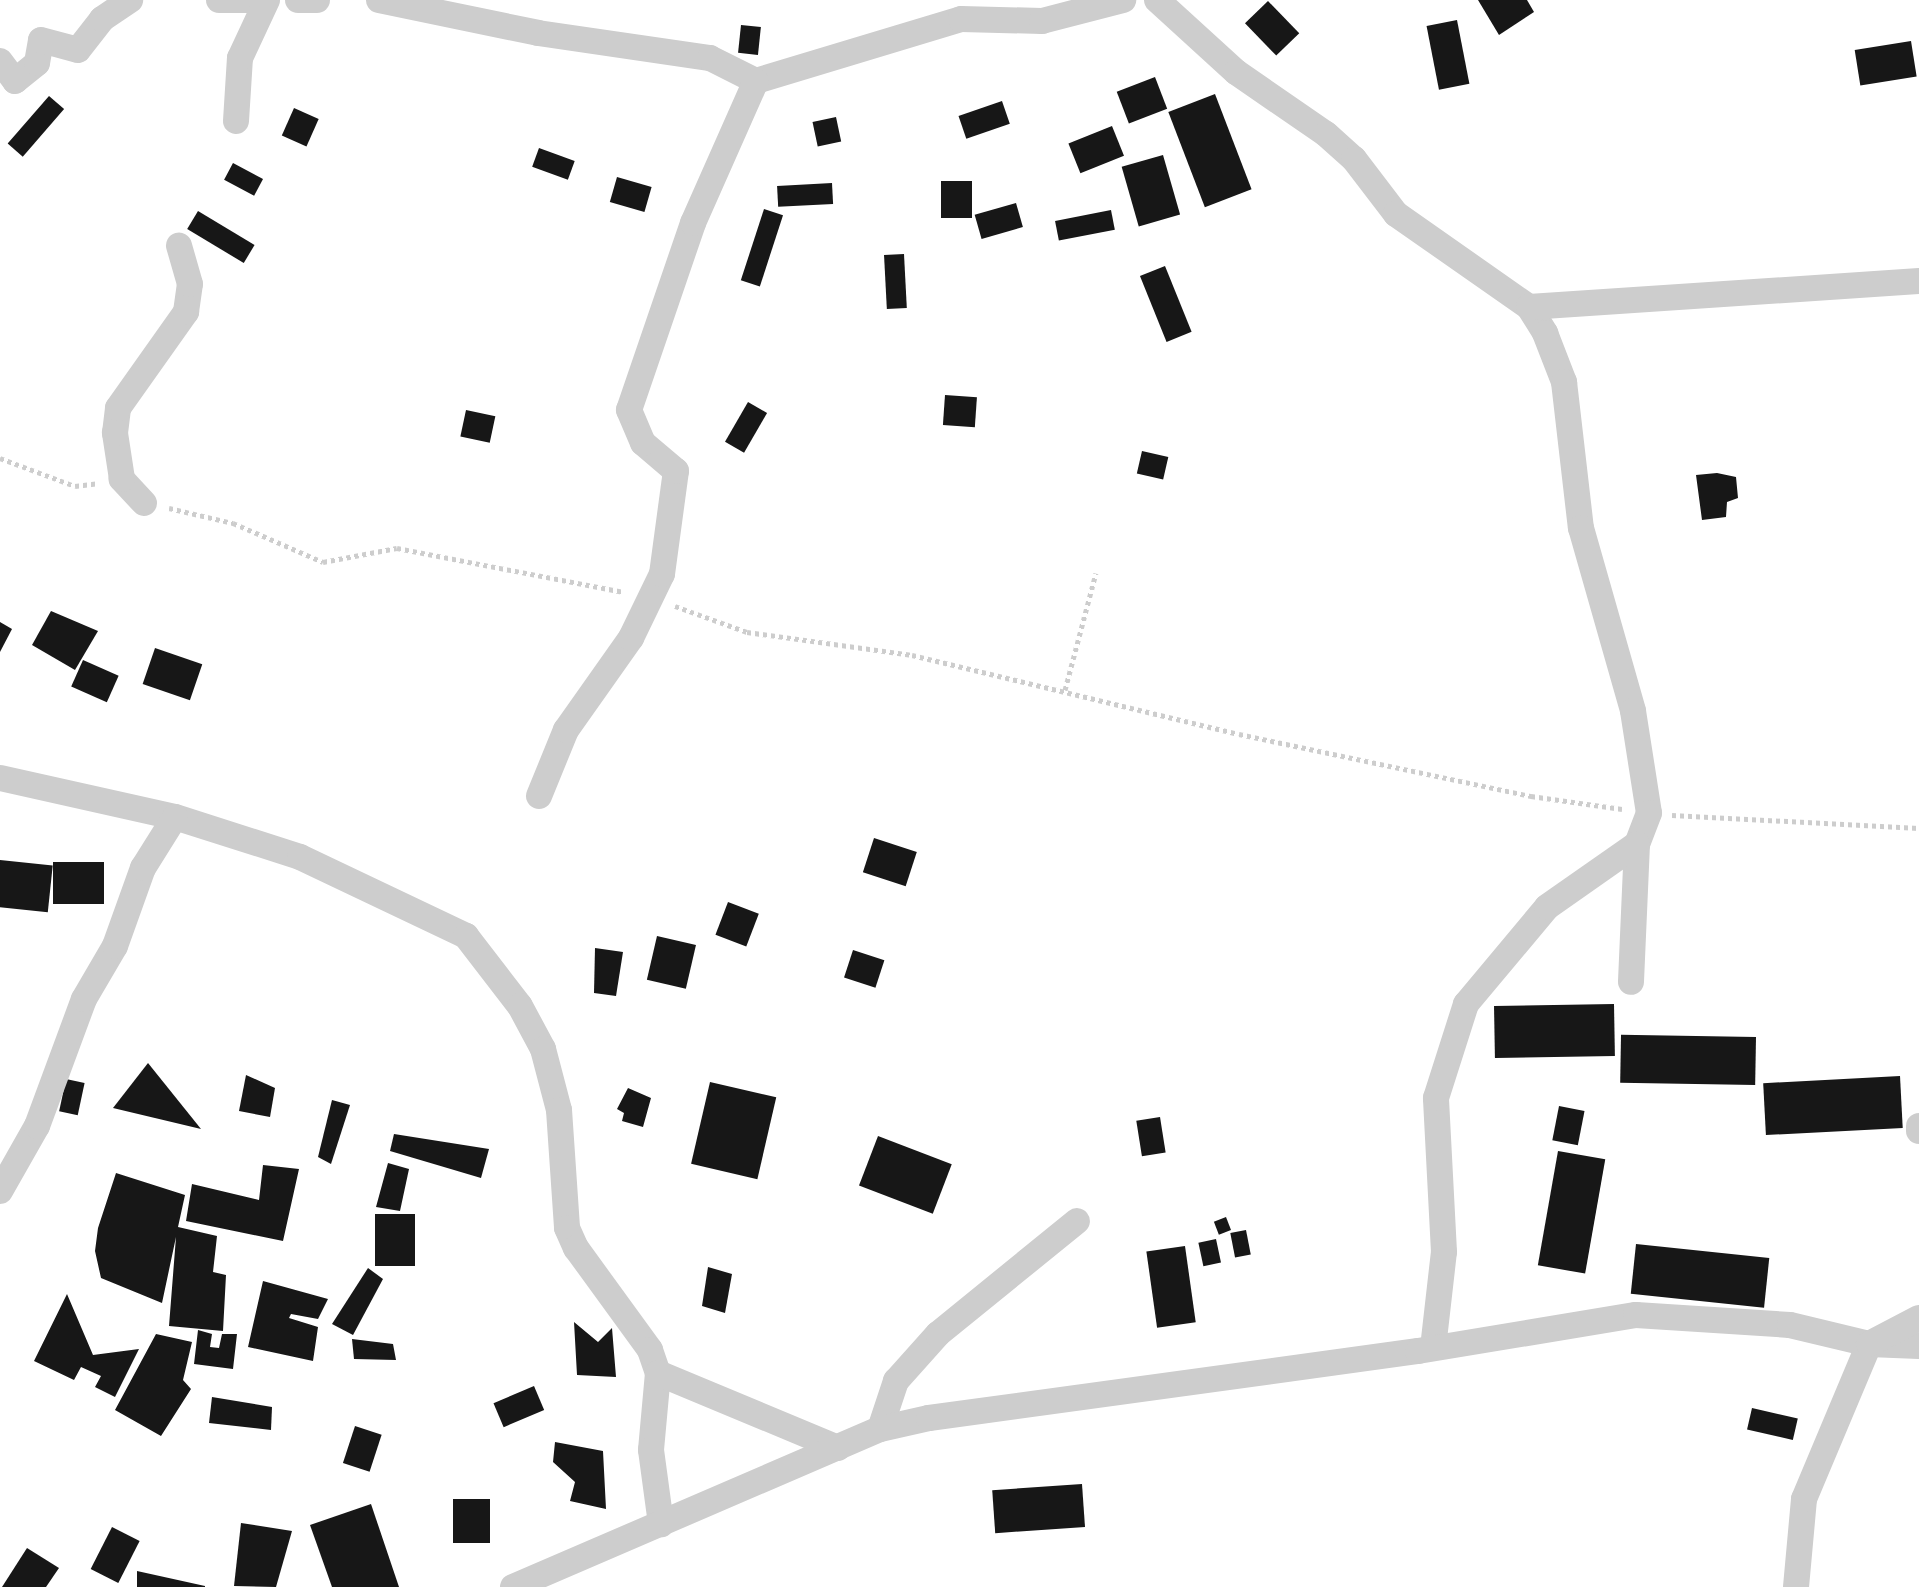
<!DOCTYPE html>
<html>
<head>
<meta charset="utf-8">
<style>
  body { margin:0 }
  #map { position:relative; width:1919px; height:1587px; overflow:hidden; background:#fff; font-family:Karla,sans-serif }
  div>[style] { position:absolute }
  .building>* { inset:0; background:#171717; transform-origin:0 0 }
  .path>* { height:5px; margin-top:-2.5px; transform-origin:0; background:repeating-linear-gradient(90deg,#cdcdcd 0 4px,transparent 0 8px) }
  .minor>* { height:26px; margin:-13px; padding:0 13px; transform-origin:13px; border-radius:13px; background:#cdcdcd }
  span { translate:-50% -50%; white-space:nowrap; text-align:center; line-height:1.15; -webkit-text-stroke:8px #fff; paint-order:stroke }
</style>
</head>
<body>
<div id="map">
  <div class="building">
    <div style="clip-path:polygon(1478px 0,1527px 0,1534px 12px,1499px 35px)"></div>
    <div style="left:1268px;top:1px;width:45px;height:32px;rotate:46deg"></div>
    <div style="left:1457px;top:20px;width:65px;height:31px;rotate:79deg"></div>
    <div style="left:741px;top:25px;width:20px;height:28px;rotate:6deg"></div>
    <div style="left:1911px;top:41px;width:36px;height:57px;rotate:81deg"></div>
    <div style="left:1155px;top:77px;width:34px;height:41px;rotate:69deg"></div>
    <div style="left:1215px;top:94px;width:102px;height:50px;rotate:69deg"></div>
    <div style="left:49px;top:96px;width:20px;height:63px;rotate:41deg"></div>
    <div style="left:1002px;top:101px;width:24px;height:46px;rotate:71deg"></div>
    <div style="left:294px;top:108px;width:27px;height:30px;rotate:24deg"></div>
    <div style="left:836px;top:117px;width:25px;height:24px;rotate:78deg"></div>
    <div style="left:1112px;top:126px;width:32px;height:47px;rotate:68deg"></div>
    <div style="left:539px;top:148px;width:38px;height:20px;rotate:20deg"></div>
    <div style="left:1163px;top:155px;width:62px;height:43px;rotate:74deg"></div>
    <div style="left:233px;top:163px;width:34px;height:19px;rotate:28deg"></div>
    <div style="left:617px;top:177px;width:36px;height:26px;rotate:16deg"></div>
    <div style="left:941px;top:181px;width:31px;height:37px"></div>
    <div style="left:832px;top:183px;width:21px;height:55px;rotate:87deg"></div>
    <div style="left:1016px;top:203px;width:25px;height:43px;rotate:74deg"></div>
    <div style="left:764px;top:209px;width:20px;height:75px;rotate:18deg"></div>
    <div style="left:1111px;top:210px;width:20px;height:57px;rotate:79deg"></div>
    <div style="left:198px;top:211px;width:66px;height:21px;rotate:31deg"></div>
    <div style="left:904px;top:254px;width:54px;height:20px;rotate:87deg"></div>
    <div style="left:1165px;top:266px;width:71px;height:27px;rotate:68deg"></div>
    <div style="left:945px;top:395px;width:32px;height:30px;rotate:4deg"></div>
    <div style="left:748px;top:402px;width:22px;height:46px;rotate:30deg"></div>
    <div style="left:466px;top:410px;width:30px;height:27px;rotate:12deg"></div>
    <div style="left:1142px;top:451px;width:27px;height:23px;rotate:13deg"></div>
    <div style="clip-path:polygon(1717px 473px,1736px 477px,1738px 498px,1727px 502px,1726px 517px,1702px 520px,1696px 475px)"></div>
    <div style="clip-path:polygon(51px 611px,98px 631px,75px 670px,32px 645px)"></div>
    <div style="clip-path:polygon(0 622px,12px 629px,0 652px)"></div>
    <div style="left:155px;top:648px;width:50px;height:38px;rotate:19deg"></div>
    <div style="left:83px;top:660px;width:39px;height:29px;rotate:24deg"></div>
    <div style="left:874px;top:838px;width:45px;height:36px;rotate:18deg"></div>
    <div style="left:0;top:860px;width:53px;height:47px;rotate:6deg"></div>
    <div style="left:53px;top:862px;width:51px;height:42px"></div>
    <div style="left:728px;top:902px;width:33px;height:35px;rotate:21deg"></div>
    <div style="left:657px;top:936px;width:40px;height:45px;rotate:13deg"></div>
    <div style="clip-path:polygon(595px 948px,623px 952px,616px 996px,594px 993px)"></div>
    <div style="left:853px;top:950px;width:33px;height:29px;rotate:18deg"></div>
    <div style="left:1614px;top:1004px;width:52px;height:120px;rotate:89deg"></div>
    <div style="left:1756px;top:1037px;width:48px;height:135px;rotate:91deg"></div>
    <div style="clip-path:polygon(148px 1063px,201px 1129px,113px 1108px)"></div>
    <div style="clip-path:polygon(246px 1075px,275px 1088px,270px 1117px,239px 1111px)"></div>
    <div style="left:1900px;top:1076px;width:52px;height:137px;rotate:87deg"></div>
    <div style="left:66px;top:1079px;width:19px;height:33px;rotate:12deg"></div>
    <div style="left:710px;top:1082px;width:68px;height:84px;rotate:13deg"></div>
    <div style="clip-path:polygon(628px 1088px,651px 1098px,643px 1127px,622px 1121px,624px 1113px,617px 1109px)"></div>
    <div style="clip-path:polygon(332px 1100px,350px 1105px,331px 1164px,318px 1157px)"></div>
    <div style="left:1559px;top:1106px;width:26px;height:35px;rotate:11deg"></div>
    <div style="left:1160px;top:1117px;width:36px;height:24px;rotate:81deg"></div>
    <div style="clip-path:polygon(394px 1134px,489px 1149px,481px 1178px,390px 1151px)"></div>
    <div style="left:878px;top:1136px;width:79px;height:53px;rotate:21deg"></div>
    <div style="left:1558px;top:1151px;width:48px;height:116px;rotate:10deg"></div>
    <div style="clip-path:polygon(388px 1163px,409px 1169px,400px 1211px,376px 1207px)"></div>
    <div style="clip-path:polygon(263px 1165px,299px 1169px,283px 1241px,186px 1221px,192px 1184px,259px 1200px)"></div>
    <div style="clip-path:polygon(116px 1173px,185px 1195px,178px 1227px,217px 1236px,213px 1272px,226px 1275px,223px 1331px,169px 1326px,176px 1237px,162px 1303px,101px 1278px,95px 1251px,98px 1228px)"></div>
    <div style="left:375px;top:1214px;width:40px;height:52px"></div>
    <div style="left:1226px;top:1217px;width:14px;height:13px;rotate:69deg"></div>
    <div style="left:1246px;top:1230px;width:25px;height:16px;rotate:79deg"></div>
    <div style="left:1216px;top:1239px;width:24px;height:18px;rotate:78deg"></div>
    <div style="left:1636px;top:1244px;width:134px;height:50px;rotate:6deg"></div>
    <div style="left:1185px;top:1246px;width:77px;height:39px;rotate:82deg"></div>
    <div style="clip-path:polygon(708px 1267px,732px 1274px,725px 1313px,702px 1306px)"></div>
    <div style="clip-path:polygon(368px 1268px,383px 1279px,353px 1335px,332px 1324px)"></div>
    <div style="clip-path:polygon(263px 1281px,328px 1299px,318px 1319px,291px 1314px,289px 1318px,318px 1327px,313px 1361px,248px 1347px)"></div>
    <div style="clip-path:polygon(67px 1294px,93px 1355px,139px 1349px,115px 1397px,95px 1387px,101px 1376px,81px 1367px,74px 1380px,34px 1361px)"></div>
    <div style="clip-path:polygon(574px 1322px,598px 1342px,612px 1328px,616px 1377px,577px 1375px)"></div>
    <div style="clip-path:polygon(198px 1330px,212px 1334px,210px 1347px,219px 1348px,222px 1334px,237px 1334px,233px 1369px,194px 1364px)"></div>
    <div style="clip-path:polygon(156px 1334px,192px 1342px,183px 1380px,191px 1389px,161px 1436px,115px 1410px)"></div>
    <div style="clip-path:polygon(352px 1339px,393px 1344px,396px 1360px,354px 1359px)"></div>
    <div style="left:534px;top:1386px;width:26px;height:44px;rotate:67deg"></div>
    <div style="clip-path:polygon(212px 1397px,272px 1407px,271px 1430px,209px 1423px)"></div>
    <div style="left:1752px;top:1408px;width:47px;height:22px;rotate:13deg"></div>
    <div style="left:355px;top:1426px;width:28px;height:39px;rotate:18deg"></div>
    <div style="clip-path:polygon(555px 1442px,603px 1451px,606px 1509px,570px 1501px,575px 1482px,553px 1462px)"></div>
    <div style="left:1082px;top:1484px;width:43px;height:90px;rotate:86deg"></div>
    <div style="left:453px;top:1499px;width:37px;height:44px"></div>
    <div style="clip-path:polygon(371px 1504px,399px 1587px,332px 1587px,310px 1525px)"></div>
    <div style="clip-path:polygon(241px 1523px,292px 1531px,276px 1587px,234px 1586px)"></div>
    <div style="left:112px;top:1527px;width:31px;height:47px;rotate:27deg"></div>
    <div style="clip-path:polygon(27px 1548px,59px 1568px,46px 1587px,2px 1587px)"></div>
    <div style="clip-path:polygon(137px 1571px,205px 1586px,205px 1587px,137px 1587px)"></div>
  </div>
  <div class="path">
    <div style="left:0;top:458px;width:80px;rotate:20.5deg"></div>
    <div style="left:75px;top:486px;width:23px;rotate:-7deg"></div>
    <div style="left:169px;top:508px;width:66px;rotate:13.2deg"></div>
    <div style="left:233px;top:523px;width:98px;rotate:23.4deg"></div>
    <div style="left:323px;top:562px;width:75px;rotate:-10.7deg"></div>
    <div style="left:397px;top:548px;width:231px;rotate:11deg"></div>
    <div style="left:675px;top:606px;width:77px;rotate:19.9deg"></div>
    <div style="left:747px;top:632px;width:167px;rotate:7.9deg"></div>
    <div style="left:912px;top:655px;width:336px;rotate:13.6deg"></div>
    <div style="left:1239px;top:734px;width:299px;rotate:12deg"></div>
    <div style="left:1531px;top:796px;width:92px;rotate:8.1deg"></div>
    <div style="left:1065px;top:690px;width:121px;rotate:-75.2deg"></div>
    <div style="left:1672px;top:815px;width:247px;rotate:3deg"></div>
  </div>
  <div class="minor">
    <div style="left:219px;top:0;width:39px"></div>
    <div style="left:298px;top:0;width:19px"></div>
    <div style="left:379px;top:0;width:162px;rotate:11.7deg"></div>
    <div style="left:538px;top:33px;width:174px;rotate:8.3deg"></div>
    <div style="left:710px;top:58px;width:51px;rotate:26.6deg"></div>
    <div style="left:756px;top:81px;width:214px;rotate:-16.8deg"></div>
    <div style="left:961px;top:19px;width:81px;rotate:1.4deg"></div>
    <div style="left:1042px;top:21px;width:84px;rotate:-14.5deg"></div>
    <div style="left:1157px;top:0;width:107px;rotate:42.3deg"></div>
    <div style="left:1236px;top:72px;width:109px;rotate:34.6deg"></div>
    <div style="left:1326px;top:134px;width:38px;rotate:42deg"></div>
    <div style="left:1354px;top:159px;width:69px;rotate:52.6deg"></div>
    <div style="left:1396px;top:214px;width:162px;rotate:35deg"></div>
    <div style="left:1529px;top:307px;width:31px;rotate:58deg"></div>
    <div style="left:1545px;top:333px;width:53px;rotate:68.8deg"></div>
    <div style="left:1564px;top:382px;width:147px;rotate:83.4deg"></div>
    <div style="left:1581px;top:528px;width:190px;rotate:74.1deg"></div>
    <div style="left:1633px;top:711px;width:103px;rotate:81.1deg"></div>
    <div style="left:1649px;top:813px;width:33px;rotate:111deg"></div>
    <div style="left:1637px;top:844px;width:138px;rotate:92.5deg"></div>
    <div style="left:0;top:61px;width:25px;rotate:53deg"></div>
    <div style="left:15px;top:81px;width:28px;rotate:-39deg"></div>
    <div style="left:37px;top:63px;width:23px;rotate:-80deg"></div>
    <div style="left:41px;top:40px;width:38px;rotate:15deg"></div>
    <div style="left:78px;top:50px;width:39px;rotate:-52deg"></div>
    <div style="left:102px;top:19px;width:34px;rotate:-34deg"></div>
    <div style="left:236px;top:121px;width:63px;rotate:-86.4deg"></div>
    <div style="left:240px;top:58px;width:64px;rotate:-65deg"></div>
    <div style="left:1529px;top:307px;width:391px;rotate:-3.8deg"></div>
    <div style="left:144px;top:503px;width:33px;rotate:-133deg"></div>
    <div style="left:122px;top:479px;width:47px;rotate:-98.7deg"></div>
    <div style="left:115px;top:433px;width:25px;rotate:-83deg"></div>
    <div style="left:118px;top:408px;width:118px;rotate:-54.7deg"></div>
    <div style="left:186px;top:312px;width:28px;rotate:-82deg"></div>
    <div style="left:190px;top:284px;width:40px;rotate:-106deg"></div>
    <div style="left:0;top:778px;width:179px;rotate:12.6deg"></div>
    <div style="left:175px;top:817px;width:131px;rotate:17.7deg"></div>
    <div style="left:300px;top:857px;width:184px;rotate:25.4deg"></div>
    <div style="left:466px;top:936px;width:88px;rotate:52.4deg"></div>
    <div style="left:520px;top:1006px;width:49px;rotate:61.9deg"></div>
    <div style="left:543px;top:1049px;width:63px;rotate:75.3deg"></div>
    <div style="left:559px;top:1110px;width:118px;rotate:86.1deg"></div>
    <div style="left:567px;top:1228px;width:22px;rotate:66deg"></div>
    <div style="left:576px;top:1248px;width:126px;rotate:54deg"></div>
    <div style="left:650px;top:1350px;width:24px;rotate:71deg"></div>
    <div style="left:658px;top:1373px;width:77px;rotate:95.2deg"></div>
    <div style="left:651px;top:1450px;width:75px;rotate:82.3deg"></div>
    <div style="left:539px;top:796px;width:71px;rotate:-67.8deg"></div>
    <div style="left:566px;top:730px;width:113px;rotate:-54.8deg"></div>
    <div style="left:631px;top:638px;width:71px;rotate:-64.2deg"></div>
    <div style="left:662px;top:574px;width:104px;rotate:-82.3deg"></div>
    <div style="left:676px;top:471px;width:43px;rotate:-139.7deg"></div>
    <div style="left:643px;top:443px;width:36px;rotate:-113deg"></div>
    <div style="left:629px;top:410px;width:198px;rotate:-71.1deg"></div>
    <div style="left:693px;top:223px;width:155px;rotate:-66.1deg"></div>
    <div style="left:1919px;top:1126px;width:5px;rotate:90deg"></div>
    <div style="left:0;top:1191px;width:75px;rotate:-60.4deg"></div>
    <div style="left:37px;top:1126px;width:135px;rotate:-69.7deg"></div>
    <div style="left:84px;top:999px;width:61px;rotate:-59.7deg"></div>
    <div style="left:115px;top:946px;width:83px;rotate:-70.3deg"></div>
    <div style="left:143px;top:868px;width:60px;rotate:-57.9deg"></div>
    <div style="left:1433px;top:1348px;width:97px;rotate:-83.5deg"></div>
    <div style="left:1444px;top:1252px;width:154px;rotate:-93deg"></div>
    <div style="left:1436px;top:1098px;width:99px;rotate:-72.3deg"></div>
    <div style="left:1466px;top:1004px;width:126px;rotate:-50.1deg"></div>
    <div style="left:1547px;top:907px;width:110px;rotate:-35deg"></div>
    <div style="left:658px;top:1373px;width:195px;rotate:22.6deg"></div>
    <div style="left:880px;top:1429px;width:51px;rotate:-71.6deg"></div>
    <div style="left:896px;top:1381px;width:63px;rotate:-48.2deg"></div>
    <div style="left:938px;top:1334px;width:179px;rotate:-39.1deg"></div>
    <div style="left:513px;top:1587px;width:400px;rotate:-23.3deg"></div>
    <div style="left:880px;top:1429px;width:50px;rotate:-12.7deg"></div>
    <div style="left:929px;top:1418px;width:494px;rotate:-7.8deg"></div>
    <div style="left:1418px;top:1351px;width:221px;rotate:-9.4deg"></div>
    <div style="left:1636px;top:1315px;width:154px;rotate:3.7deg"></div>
    <div style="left:1790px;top:1325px;width:81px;rotate:13.5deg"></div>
    <div style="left:1869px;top:1344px;width:50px;rotate:2.3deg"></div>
    <div style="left:1796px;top:1587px;width:88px;rotate:-84.8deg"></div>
    <div style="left:1804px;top:1499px;width:168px;rotate:-67.2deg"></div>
    <div style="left:1869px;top:1344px;width:56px;rotate:-27.5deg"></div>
  </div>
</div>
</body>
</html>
